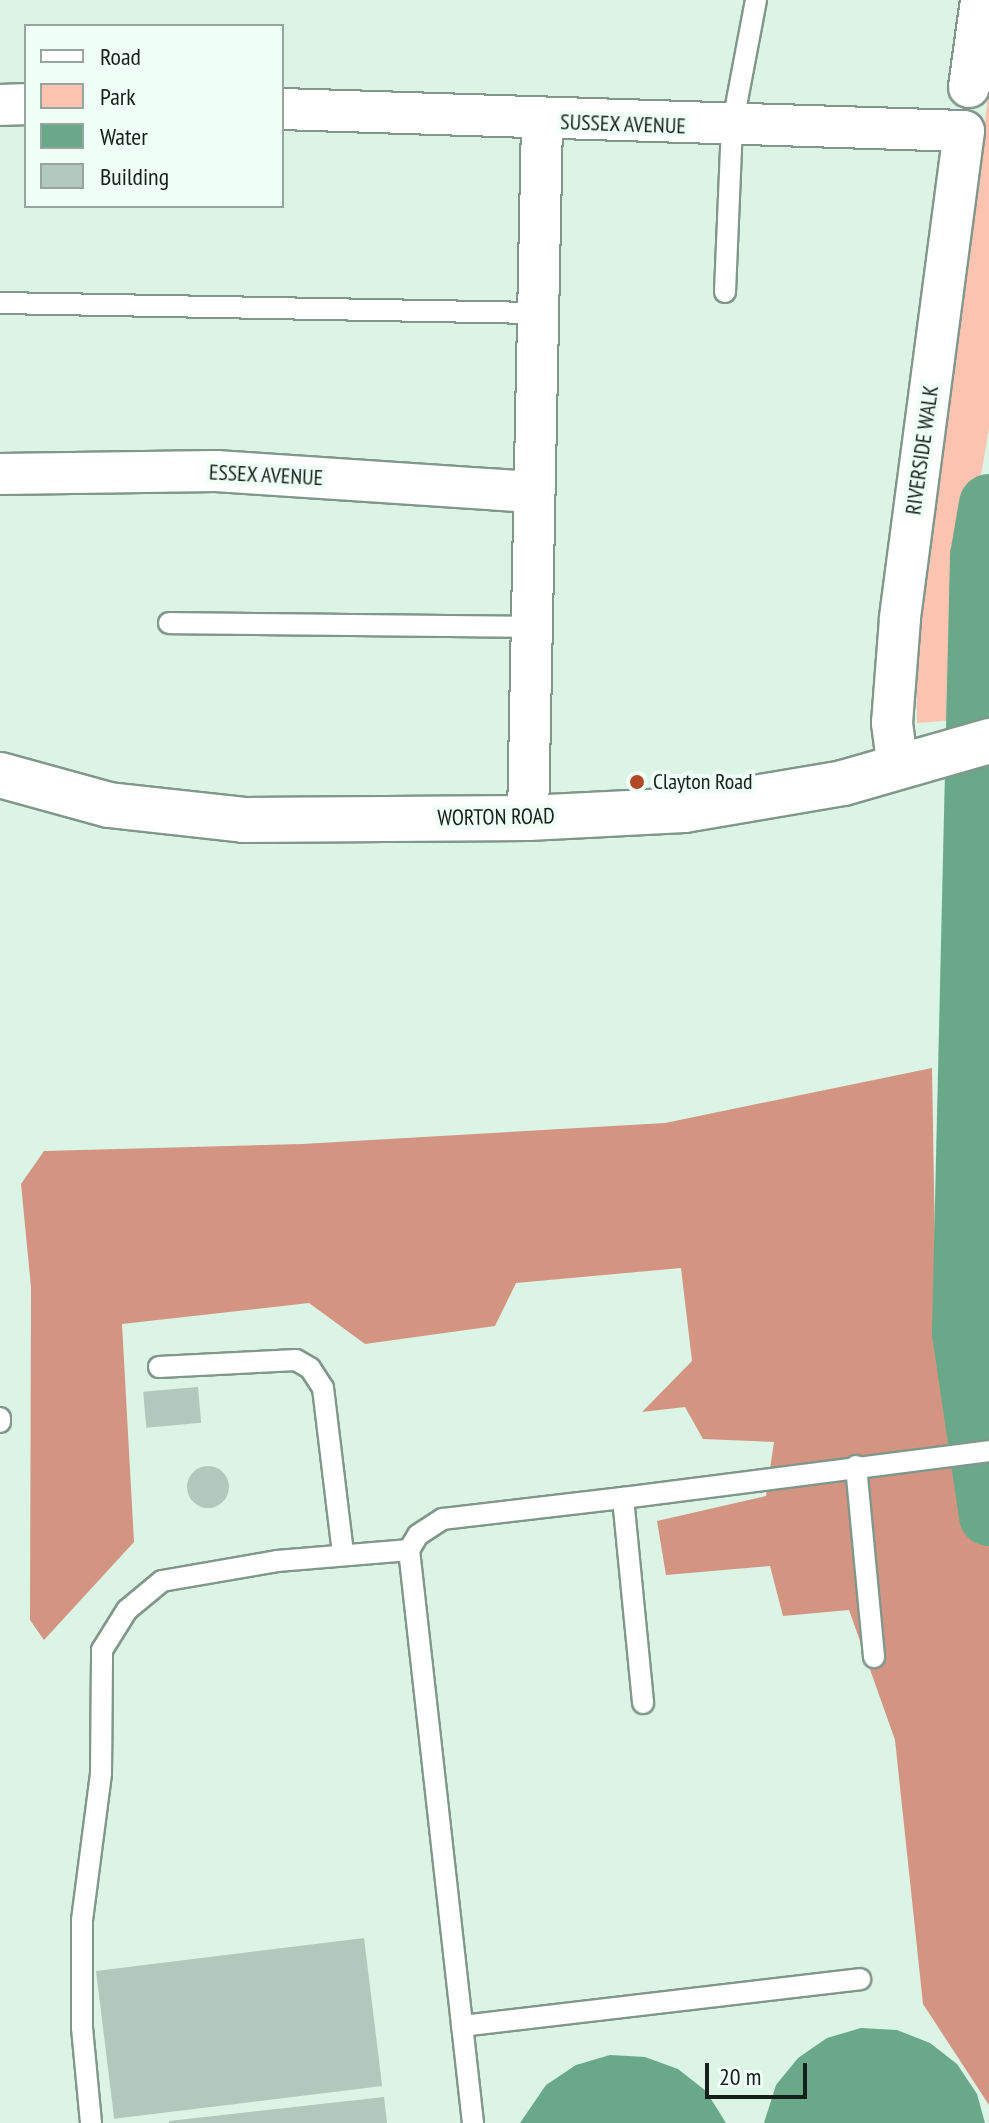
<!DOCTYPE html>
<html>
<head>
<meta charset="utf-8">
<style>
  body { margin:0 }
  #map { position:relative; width:989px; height:2123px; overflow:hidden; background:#dbf4e6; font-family:"PT Sans Narrow",sans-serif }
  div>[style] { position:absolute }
  .green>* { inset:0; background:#fcc3b0 }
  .forest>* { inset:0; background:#d39581 }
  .water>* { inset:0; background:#69a989 }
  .river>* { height:60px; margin:-30px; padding:0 30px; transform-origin:30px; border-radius:30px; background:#69a989 }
  .building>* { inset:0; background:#b1c9bc; transform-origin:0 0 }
  .round { border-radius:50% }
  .roads { filter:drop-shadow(2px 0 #81978b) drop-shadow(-2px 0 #81978b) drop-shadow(0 2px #81978b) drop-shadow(0 -2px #81978b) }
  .service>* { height:20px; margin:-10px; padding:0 10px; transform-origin:10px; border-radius:10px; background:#fff }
  .minor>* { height:40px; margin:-20px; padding:0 20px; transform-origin:20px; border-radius:20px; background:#fff }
  .tertiary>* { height:44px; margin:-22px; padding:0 22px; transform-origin:22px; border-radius:22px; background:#fff }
  .dots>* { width:22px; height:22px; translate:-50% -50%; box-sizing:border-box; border:4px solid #effef6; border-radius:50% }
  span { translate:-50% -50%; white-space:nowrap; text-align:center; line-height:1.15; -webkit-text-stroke:8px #effef6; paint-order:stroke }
  .street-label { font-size:22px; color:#161f1a }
  .poi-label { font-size:22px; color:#161f1a }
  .left { translate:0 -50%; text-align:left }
  .legend { position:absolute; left:24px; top:24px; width:260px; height:184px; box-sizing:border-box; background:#effef6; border:2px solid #98a59e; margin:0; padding:10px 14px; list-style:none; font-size:24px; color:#161f1a }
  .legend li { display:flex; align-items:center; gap:16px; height:40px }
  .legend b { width:40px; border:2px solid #98a59e }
  .scale { position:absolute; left:705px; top:2063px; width:102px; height:36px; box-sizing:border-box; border:4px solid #161f1a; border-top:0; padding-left:10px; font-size:24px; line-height:28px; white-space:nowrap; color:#161f1a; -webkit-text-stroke:6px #effef6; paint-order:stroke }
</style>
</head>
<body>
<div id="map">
  <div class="green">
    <div style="clip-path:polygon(989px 89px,989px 428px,972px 528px,955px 720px,917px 723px,916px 665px)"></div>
  </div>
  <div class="forest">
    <div style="clip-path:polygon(932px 1068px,935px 1246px,989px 1242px,989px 2105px,923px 2004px,895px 1740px,849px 1610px,783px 1616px,770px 1566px,666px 1575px,657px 1521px,766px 1496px,774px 1442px,703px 1439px,685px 1407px,642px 1412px,692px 1361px,681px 1268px,516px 1283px,495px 1326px,365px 1344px,309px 1303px,122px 1324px,134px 1542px,44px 1640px,30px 1620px,31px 1287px,21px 1184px,44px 1151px,302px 1144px,665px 1123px)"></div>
  </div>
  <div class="water">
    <div style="clip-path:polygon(861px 2028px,897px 2030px,930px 2043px,957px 2064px,977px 2094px,985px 2123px,764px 2123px,776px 2085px,798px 2058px,827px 2038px)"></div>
    <div style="clip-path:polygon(610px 2055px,645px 2057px,678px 2069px,706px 2091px,726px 2123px,520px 2123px,546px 2085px,576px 2065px)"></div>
  </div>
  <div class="river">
    <div style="left:989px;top:504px;width:53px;rotate:99.8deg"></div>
    <div style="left:980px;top:556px;width:777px;rotate:91.33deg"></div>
    <div style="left:962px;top:1333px;width:185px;rotate:81.6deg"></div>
  </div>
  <div class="building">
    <div style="left:198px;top:1387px;width:36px;height:55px;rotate:85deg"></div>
    <div class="round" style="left:187px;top:1466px;width:42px;height:42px"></div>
    <div style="left:364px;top:1938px;width:149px;height:270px;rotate:83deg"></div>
    <div style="clip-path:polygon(384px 2097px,387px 2123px,169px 2123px,169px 2121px)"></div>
  </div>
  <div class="roads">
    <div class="service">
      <div style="left:725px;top:292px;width:165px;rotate:-87.6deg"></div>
      <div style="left:732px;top:127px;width:129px;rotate:-79.3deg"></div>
      <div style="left:0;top:303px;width:537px;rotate:1.07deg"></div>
      <div style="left:169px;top:623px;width:365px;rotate:0.6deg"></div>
      <div style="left:159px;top:1367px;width:137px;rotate:-2.9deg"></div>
      <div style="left:296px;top:1360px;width:16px;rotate:30deg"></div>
      <div style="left:310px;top:1368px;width:24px;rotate:57deg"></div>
      <div style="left:323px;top:1388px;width:167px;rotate:83.1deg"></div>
      <div style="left:0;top:1418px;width:4px;rotate:90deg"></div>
      <div style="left:856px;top:1466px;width:192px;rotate:84.6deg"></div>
      <div style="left:623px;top:1498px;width:369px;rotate:-7.3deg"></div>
      <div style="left:462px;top:2026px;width:401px;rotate:-6.7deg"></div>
      <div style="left:91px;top:2123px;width:96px;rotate:-95.4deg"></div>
      <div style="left:82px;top:2027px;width:107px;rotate:-90deg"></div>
      <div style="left:82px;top:1920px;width:148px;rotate:-82.6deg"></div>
      <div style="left:101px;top:1773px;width:123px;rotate:-89.5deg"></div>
      <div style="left:102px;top:1650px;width:47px;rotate:-58deg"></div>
      <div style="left:127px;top:1610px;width:45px;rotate:-39.6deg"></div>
      <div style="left:162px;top:1581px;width:118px;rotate:-9.8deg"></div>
      <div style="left:278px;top:1561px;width:131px;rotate:-4.8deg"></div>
      <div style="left:473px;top:2123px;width:577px;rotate:-96.37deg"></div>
      <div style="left:409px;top:1550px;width:17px;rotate:-59deg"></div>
      <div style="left:418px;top:1535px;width:30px;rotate:-33deg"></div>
      <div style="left:443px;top:1519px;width:181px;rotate:-6.7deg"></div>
      <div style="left:623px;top:1498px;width:206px;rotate:84.4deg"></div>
    </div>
    <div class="minor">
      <div style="left:969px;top:87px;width:88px;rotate:-82.1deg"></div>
      <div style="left:0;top:105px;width:26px;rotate:-2deg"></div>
      <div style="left:282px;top:109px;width:682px;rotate:1.85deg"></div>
      <div style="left:964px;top:131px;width:492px;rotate:97.5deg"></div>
      <div style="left:900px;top:619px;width:104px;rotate:94.4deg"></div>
      <div style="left:892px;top:723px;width:46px;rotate:82.6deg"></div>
      <div style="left:0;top:474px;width:216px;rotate:-0.8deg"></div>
      <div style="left:216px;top:471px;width:317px;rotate:3.8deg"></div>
      <div style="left:528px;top:818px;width:697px;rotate:-88.85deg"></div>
    </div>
    <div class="tertiary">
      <div style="left:0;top:775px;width:113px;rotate:15.4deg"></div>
      <div style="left:109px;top:805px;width:136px;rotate:6.3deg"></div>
      <div style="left:244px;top:820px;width:284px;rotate:-0.4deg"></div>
      <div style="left:528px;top:818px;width:156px;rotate:-2.9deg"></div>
      <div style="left:684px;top:810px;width:161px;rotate:-9.6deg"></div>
      <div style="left:843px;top:783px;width:152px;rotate:-16deg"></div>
    </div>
  </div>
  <div class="dots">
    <div style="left:637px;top:782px;background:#b14926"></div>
  </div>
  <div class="street-label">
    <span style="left:623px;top:124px;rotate:2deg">SUSSEX AVENUE</span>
    <span style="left:922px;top:450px;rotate:-82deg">RIVERSIDE WALK</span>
    <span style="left:266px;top:475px;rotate:3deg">ESSEX AVENUE</span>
    <span style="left:496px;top:817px;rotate:-1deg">WORTON ROAD</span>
  </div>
  <div class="poi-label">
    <span class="left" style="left:653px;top:782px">Clayton Road</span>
  </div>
  <ul class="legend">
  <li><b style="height:10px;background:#fff"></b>Road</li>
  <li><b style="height:22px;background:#fcc3b0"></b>Park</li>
  <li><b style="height:22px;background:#69a989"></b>Water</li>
  <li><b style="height:22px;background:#b1c9bc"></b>Building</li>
  </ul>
  <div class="scale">20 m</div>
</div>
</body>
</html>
